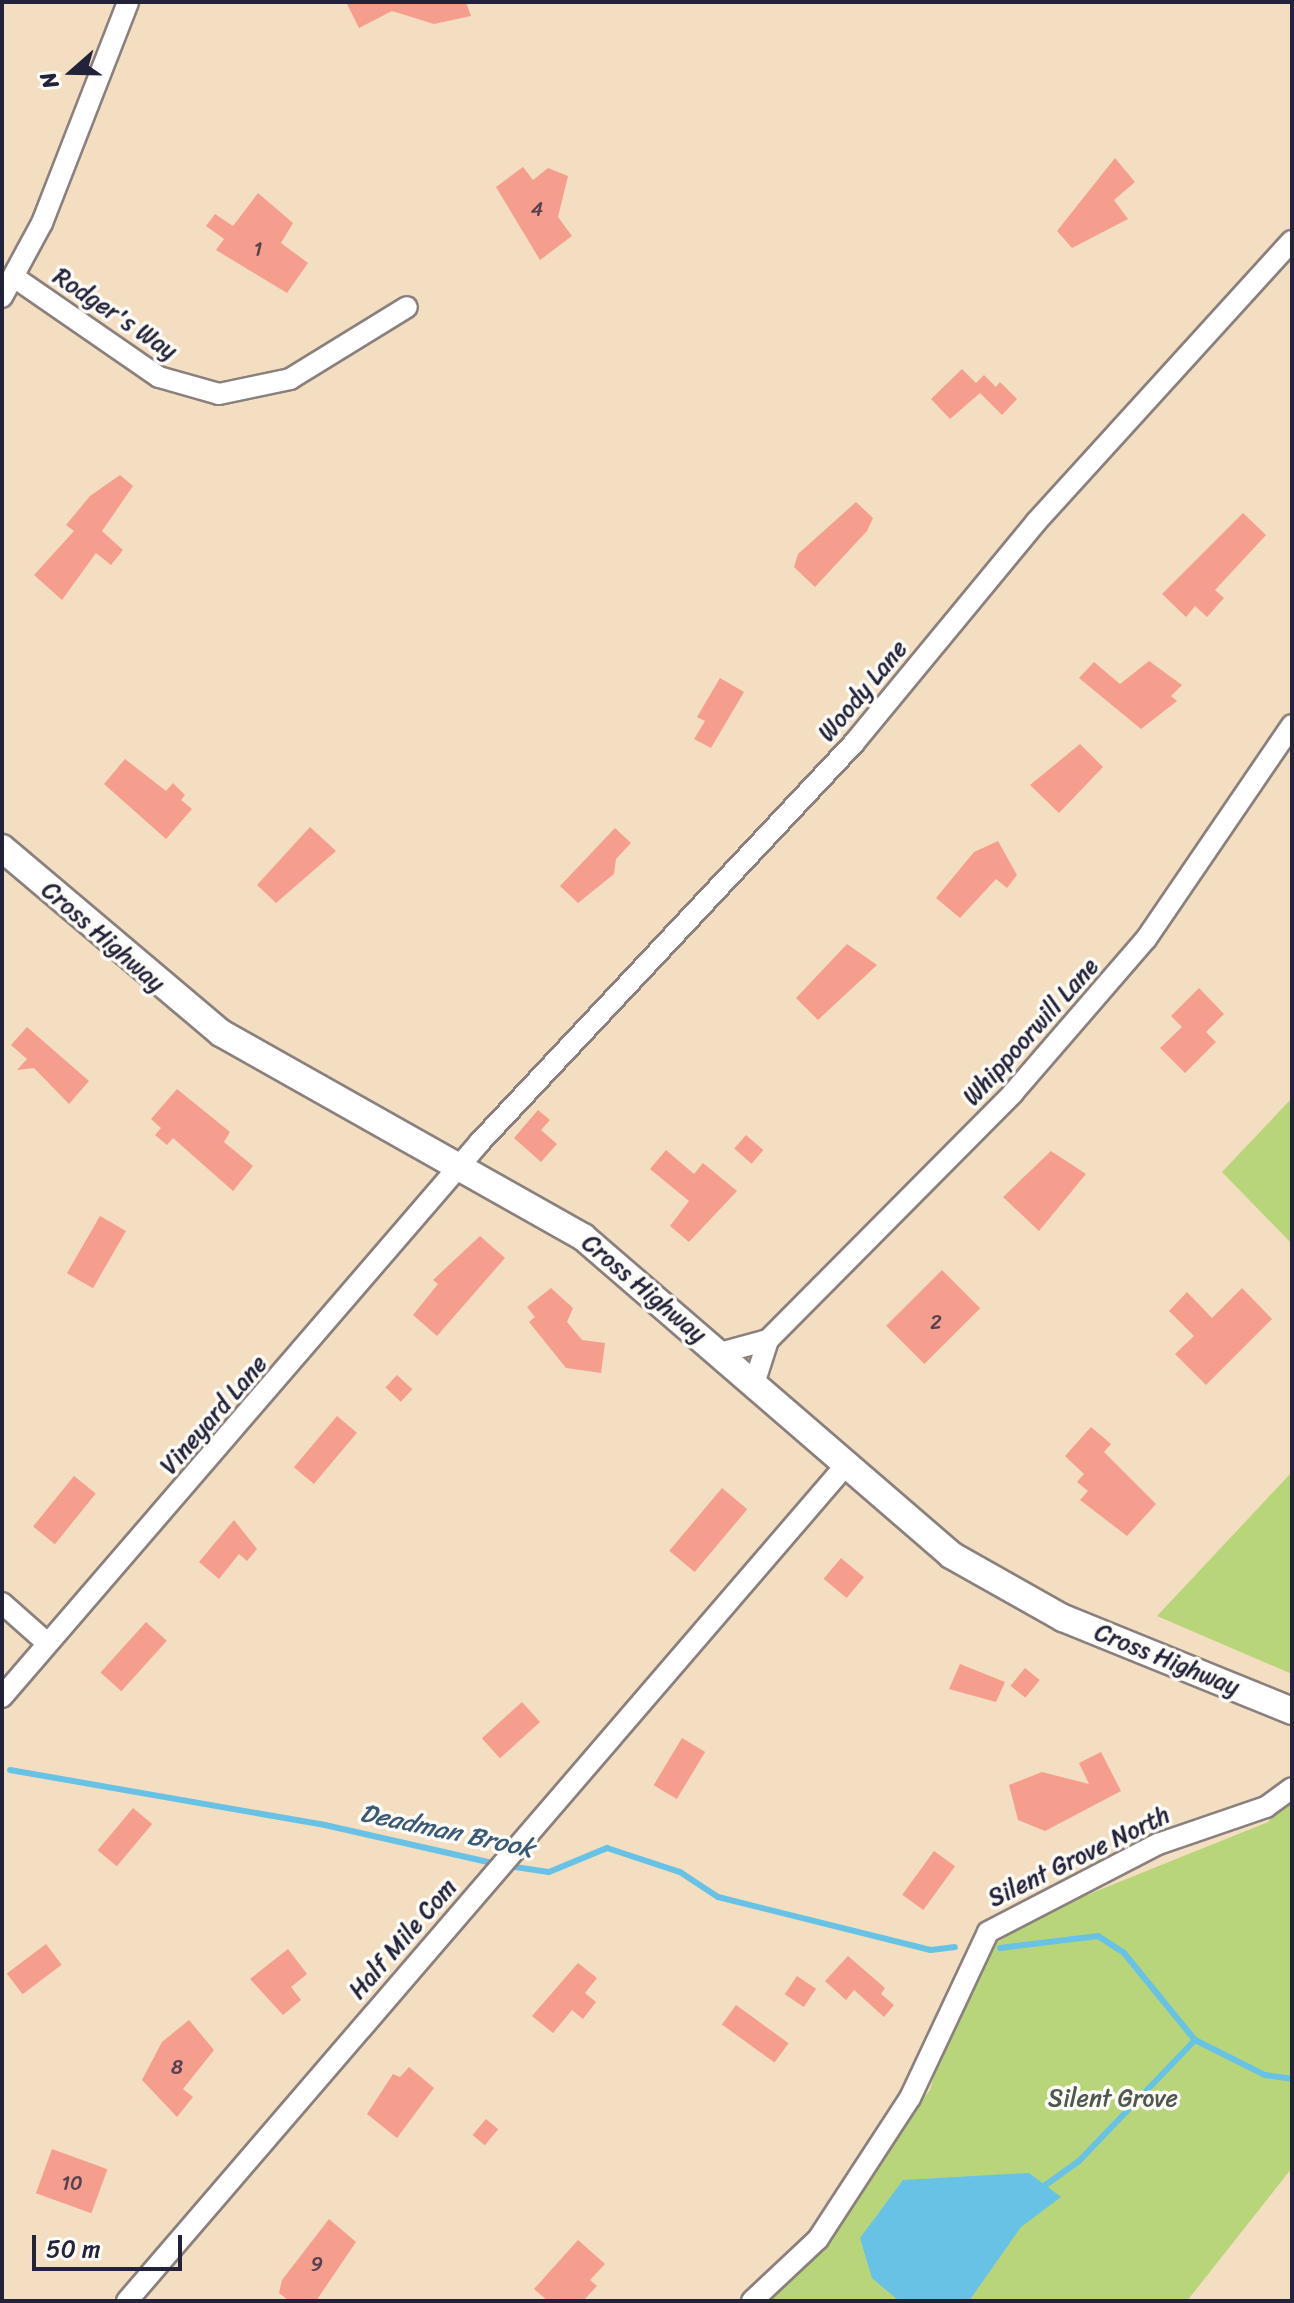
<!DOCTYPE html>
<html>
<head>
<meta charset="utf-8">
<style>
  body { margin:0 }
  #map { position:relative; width:1294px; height:2303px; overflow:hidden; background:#f3dec1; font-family:Sriracha,sans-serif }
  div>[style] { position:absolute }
  .green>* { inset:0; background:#b9d57a }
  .water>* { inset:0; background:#67c2e5 }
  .stream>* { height:6px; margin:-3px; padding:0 3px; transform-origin:3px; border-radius:3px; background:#67c2e5 }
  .building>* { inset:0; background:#f59e8d; transform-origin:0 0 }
  .roads { filter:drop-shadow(2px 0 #8a807e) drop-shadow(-2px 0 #8a807e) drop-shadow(0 2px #8a807e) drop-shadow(0 -2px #8a807e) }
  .minor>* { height:20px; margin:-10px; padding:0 10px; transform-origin:10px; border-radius:10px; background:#fff }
  .tertiary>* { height:26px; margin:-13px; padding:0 13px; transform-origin:13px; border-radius:13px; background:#fff }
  span { translate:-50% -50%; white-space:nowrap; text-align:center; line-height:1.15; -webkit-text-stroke:7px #fdfcf7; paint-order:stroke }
  .number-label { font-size:20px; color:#574150 }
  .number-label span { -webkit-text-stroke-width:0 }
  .street-label { font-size:24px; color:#22223b }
  .park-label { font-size:24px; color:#4f584e }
  .water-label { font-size:26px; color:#3a5a76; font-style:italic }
  .frame { position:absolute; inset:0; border:4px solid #22223b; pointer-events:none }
  .north { position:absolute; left:32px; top:32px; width:80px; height:80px; -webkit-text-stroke:6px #fdfcf7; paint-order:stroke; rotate:250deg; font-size:22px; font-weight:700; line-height:32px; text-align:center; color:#22223b }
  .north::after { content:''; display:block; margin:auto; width:28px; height:36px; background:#22223b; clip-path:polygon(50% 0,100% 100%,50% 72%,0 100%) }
  .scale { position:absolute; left:32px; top:2235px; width:150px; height:36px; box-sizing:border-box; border:4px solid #22223b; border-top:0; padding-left:10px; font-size:24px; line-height:28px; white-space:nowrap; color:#22223b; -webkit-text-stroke:6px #fdfcf7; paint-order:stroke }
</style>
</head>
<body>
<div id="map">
  <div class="green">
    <div style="clip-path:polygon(1292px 1098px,1292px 1244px,1222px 1172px)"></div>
    <div style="clip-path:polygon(1292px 1472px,1292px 1674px,1157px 1616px)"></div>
    <div style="clip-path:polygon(1292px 1788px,1292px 2168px,1187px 2301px,749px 2301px,930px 2090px,956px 2000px,981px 1952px,1052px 1909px,1268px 1822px)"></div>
  </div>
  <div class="water">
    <div style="clip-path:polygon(1029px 2173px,1061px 2197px,1021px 2227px,969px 2301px,899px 2301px,872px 2278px,860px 2238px,903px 2180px)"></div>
  </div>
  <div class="stream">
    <div style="left:10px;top:1770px;width:320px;rotate:9.9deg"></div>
    <div style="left:325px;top:1825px;width:176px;rotate:12.8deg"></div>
    <div style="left:508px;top:1866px;width:41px;rotate:8.3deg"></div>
    <div style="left:549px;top:1872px;width:63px;rotate:-22.5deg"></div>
    <div style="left:607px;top:1848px;width:77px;rotate:18.2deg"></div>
    <div style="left:680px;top:1872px;width:45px;rotate:33.3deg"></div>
    <div style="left:718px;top:1897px;width:219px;rotate:14deg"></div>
    <div style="left:931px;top:1950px;width:24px;rotate:-7deg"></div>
    <div style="left:1000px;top:1948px;width:99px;rotate:-7deg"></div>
    <div style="left:1098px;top:1936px;width:31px;rotate:33deg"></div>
    <div style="left:1124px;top:1953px;width:112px;rotate:50.8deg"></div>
    <div style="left:1195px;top:2040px;width:78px;rotate:26.6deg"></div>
    <div style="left:1265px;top:2075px;width:27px;rotate:8deg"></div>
    <div style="left:1040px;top:2189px;width:48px;rotate:-35.7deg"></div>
    <div style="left:1079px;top:2161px;width:168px;rotate:-46.2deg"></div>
  </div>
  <div class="building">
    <div style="clip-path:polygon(346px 2px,466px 2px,471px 16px,434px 24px,392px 11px,359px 28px)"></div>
    <div style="clip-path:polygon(1115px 158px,1135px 182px,1114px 200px,1128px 219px,1072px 248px,1057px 231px)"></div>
    <div style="clip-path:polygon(523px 167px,533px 180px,548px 168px,568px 176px,558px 217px,572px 236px,540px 260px,496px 187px)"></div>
    <div style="clip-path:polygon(258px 193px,293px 223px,281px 243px,308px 263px,287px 293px,216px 250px,224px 239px,206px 226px,215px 214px,233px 226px)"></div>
    <div style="clip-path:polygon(962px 369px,976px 383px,984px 375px,996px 387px,1000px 382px,1017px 399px,1002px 415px,980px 393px,950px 419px,931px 399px)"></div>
    <div style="clip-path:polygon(120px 475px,133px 486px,102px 531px,123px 550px,111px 565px,96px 553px,62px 600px,34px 575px,74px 531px,66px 525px,90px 496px)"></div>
    <div style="clip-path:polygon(856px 502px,873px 518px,867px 531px,815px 587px,794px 567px,798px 554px)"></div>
    <div style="clip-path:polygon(1243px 513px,1266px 535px,1215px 590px,1224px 598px,1207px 617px,1195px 606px,1186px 617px,1162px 594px)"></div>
    <div style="clip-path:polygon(1149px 661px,1182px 685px,1171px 696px,1177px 701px,1141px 729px,1079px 678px,1094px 662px,1120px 684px)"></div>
    <div style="clip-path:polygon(720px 678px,744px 692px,711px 748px,694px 739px,705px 721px,697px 717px)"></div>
    <div style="clip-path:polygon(1080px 744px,1103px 767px,1059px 813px,1030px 785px)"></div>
    <div style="clip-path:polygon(125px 759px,166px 791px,173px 783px,185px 795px,181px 800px,192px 809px,166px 839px,104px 784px)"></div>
    <div style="clip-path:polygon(310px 827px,336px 851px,276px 903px,257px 885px)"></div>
    <div style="clip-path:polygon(615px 828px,631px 843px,616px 859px,614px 874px,578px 903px,560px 886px)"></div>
    <div style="clip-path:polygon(998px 841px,1017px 875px,1007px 888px,996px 879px,960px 918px,936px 898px,974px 852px)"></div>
    <div style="clip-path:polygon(847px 944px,877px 965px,818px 1020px,796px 998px)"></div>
    <div style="clip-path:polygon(1199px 988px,1224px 1014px,1206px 1032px,1216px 1042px,1185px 1073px,1160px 1048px,1182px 1027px,1171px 1016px)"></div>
    <div style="clip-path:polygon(27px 1027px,89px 1081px,69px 1104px,34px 1068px,17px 1070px,27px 1059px,11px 1045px)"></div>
    <div style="clip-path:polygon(177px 1089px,230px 1132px,224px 1142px,253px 1166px,233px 1191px,173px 1138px,167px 1145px,155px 1135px,161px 1128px,151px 1119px)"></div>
    <div style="clip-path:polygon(538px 1110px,550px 1120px,541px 1130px,557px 1144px,541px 1162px,514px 1138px)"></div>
    <div style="left:746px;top:1135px;width:23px;height:18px;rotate:41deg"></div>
    <div style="clip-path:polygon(666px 1150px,694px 1174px,703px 1163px,737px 1191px,689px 1242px,670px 1226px,689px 1201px,650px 1169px)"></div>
    <div style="clip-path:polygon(1051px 1151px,1086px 1174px,1039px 1231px,1003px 1197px)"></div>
    <div style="left:100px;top:1216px;width:30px;height:66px;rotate:30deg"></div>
    <div style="clip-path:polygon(480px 1236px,505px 1258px,437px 1336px,413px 1315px,438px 1284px,433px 1280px)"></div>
    <div style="left:942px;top:1270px;width:54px;height:79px;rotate:45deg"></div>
    <div style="clip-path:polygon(551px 1288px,573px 1308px,567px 1322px,582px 1340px,605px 1343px,601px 1373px,566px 1368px,529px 1322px,535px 1317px,527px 1307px)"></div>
    <div style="clip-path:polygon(1242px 1288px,1272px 1319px,1206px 1385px,1175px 1354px,1194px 1336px,1169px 1311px,1187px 1292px,1212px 1318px)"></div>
    <div style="left:397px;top:1375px;width:21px;height:17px;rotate:43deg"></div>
    <div style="left:337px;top:1416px;width:26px;height:67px;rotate:40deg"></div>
    <div style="clip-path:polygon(1091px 1427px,1111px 1444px,1104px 1452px,1156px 1504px,1127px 1536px,1080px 1500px,1088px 1491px,1077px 1482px,1084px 1474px,1065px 1456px)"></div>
    <div style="left:74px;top:1476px;width:28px;height:65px;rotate:39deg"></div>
    <div style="left:722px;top:1488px;width:33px;height:82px;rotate:40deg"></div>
    <div style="clip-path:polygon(234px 1520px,257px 1549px,247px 1561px,239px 1554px,219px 1579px,199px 1562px)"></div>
    <div style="left:841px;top:1558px;width:30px;height:27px;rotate:40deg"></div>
    <div style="left:146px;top:1622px;width:28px;height:68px;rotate:42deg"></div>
    <div style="clip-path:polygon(960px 1664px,1005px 1682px,996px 1702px,949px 1689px)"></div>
    <div style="left:1025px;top:1668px;width:19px;height:23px;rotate:39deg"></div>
    <div style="left:522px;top:1702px;width:27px;height:54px;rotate:48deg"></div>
    <div style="left:682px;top:1738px;width:27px;height:55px;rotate:31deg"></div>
    <div style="clip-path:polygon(1101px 1752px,1121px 1791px,1045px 1831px,1018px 1820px,1009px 1785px,1042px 1772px,1089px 1784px,1079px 1763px)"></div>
    <div style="left:133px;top:1808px;width:25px;height:55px;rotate:40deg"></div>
    <div style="left:934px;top:1851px;width:26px;height:54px;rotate:36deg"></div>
    <div style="left:46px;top:1944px;width:26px;height:49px;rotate:53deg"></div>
    <div style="clip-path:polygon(288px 1949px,307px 1974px,291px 1987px,301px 2000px,283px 2015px,250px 1979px)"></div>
    <div style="clip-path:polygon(848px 1956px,885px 1988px,881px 1994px,894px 2005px,884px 2017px,854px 1990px,846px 2000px,825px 1981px)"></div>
    <div style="clip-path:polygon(578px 1963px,597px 1978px,585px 1993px,596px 2002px,583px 2019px,572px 2010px,553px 2033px,532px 2016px)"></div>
    <div style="left:797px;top:1976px;width:23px;height:22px;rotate:34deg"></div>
    <div style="left:736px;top:2005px;width:65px;height:24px;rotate:36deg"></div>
    <div style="clip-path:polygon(189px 2020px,214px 2050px,183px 2089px,193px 2097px,177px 2117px,142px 2080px,162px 2042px)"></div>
    <div style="clip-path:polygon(409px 2067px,434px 2088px,397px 2138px,367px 2114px,393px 2074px,400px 2077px)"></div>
    <div style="left:486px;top:2119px;width:16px;height:21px;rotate:40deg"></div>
    <div style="left:52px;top:2149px;width:59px;height:47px;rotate:20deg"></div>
    <div style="clip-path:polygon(329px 2219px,356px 2242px,316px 2301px,289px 2301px,279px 2293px,282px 2280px)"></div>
    <div style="clip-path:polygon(578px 2240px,605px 2264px,590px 2280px,597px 2286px,583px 2301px,548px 2301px,534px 2289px)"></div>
  </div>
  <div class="roads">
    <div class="minor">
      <div style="left:14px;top:277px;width:176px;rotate:34.6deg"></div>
      <div style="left:159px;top:377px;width:62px;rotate:15.8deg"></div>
      <div style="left:219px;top:394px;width:73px;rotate:-11.9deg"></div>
      <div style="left:290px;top:379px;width:137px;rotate:-31.6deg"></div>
      <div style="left:2px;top:297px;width:84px;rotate:-61.6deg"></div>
      <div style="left:42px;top:223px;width:237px;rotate:-68.7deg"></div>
      <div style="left:720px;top:1353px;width:50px;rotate:-15.2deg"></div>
      <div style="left:768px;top:1340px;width:348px;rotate:-45.2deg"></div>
      <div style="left:1013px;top:1093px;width:203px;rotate:-49.2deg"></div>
      <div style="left:1146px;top:939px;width:259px;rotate:-55.7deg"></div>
      <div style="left:754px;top:1384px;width:46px;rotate:-72.3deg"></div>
      <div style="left:2px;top:1603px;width:60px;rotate:41.6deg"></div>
      <div style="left:2px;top:1697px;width:732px;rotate:-49.26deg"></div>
      <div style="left:480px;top:1142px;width:547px;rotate:-46.85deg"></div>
      <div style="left:854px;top:743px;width:286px;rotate:-50.5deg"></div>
      <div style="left:1036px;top:522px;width:380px;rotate:-47.7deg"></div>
      <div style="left:127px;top:2301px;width:1101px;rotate:-49.31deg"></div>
      <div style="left:752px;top:2301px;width:91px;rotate:-43.2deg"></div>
      <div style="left:818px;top:2239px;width:168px;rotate:-56.9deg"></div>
      <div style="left:910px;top:2098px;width:183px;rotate:-64.8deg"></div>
      <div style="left:988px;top:1932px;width:191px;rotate:-27.4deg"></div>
      <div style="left:1158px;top:1844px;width:114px;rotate:-18.9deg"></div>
      <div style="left:1266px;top:1807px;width:32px;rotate:-36deg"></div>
    </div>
    <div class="tertiary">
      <div style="left:2px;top:848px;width:287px;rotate:40.2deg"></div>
      <div style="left:221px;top:1033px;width:416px;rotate:29.4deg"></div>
      <div style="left:583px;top:1237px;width:486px;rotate:40.8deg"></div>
      <div style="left:951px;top:1555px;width:129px;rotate:29.4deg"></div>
      <div style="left:1063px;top:1618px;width:247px;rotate:22.1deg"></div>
    </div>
  </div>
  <div class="number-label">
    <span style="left:537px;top:209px">4</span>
    <span style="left:258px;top:249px">1</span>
    <span style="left:936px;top:1322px">2</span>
    <span style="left:177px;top:2067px">8</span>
    <span style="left:72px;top:2183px">10</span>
    <span style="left:317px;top:2264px">9</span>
  </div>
  <div class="street-label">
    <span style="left:115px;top:314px;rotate:34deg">Rodger's Way</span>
    <span style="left:863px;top:691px;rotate:-50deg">Woody Lane</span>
    <span style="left:103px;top:937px;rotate:41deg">Cross Highway</span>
    <span style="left:1031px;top:1032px;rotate:-48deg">Whippoorwill Lane</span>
    <span style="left:644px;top:1289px;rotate:40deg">Cross Highway</span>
    <span style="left:214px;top:1415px;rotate:-49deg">Vineyard Lane</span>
    <span style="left:1167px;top:1660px;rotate:22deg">Cross Highway</span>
    <span style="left:1079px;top:1857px;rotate:-26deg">Silent Grove North</span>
    <span style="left:403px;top:1939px;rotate:-49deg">Half Mile Com</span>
  </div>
  <div class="park-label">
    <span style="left:1113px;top:2099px">Silent Grove</span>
  </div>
  <div class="water-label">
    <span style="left:447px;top:1831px;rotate:12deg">Deadman Brook</span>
  </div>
  <div class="frame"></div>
  <div class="north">N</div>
  <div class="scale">50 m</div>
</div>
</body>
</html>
